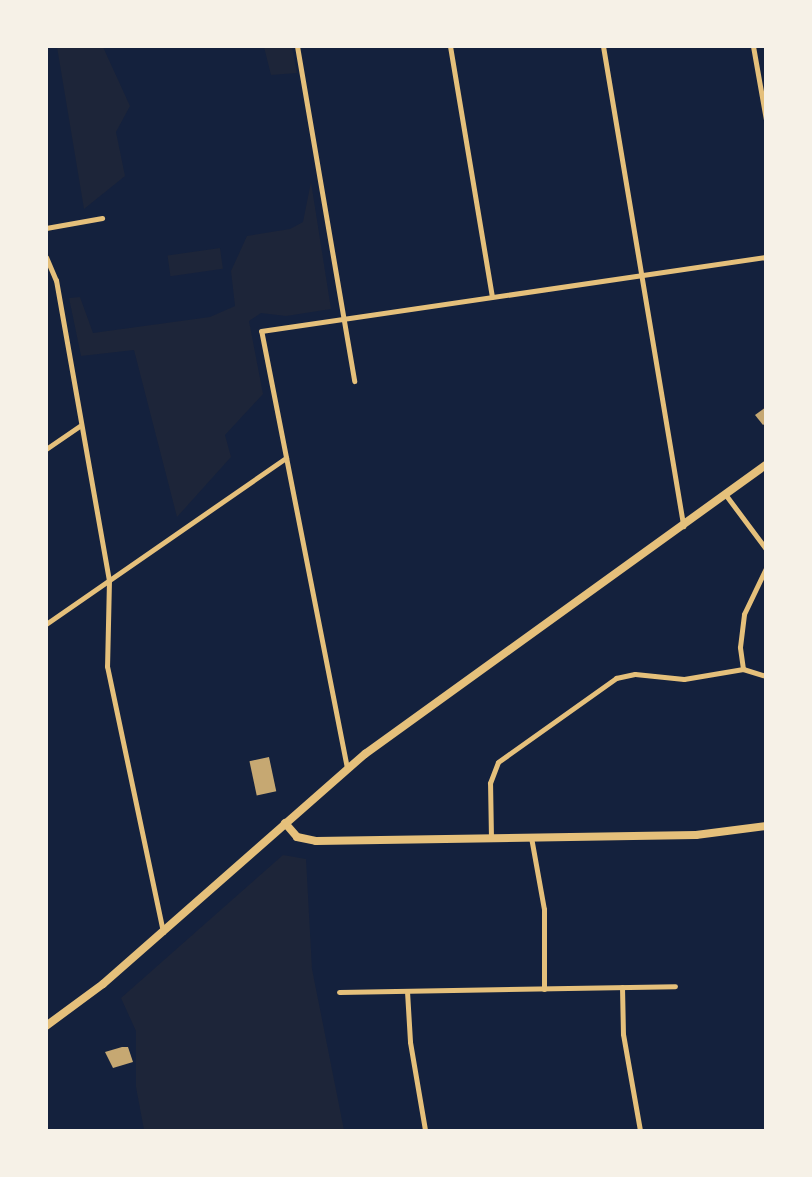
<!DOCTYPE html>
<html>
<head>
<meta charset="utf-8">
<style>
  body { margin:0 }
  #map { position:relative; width:812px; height:1177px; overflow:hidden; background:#14213d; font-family:Spectral,serif }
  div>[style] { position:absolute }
  .green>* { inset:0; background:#1d2539; transform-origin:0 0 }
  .building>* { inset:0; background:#c6a872; transform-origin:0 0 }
  .minor>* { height:5px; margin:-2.5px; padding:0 2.5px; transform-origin:2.5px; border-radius:2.5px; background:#e5c07b }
  .secondary>* { height:8px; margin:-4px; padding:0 4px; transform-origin:4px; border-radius:4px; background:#e5c07b }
  .primary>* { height:8px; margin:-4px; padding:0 4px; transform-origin:4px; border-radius:4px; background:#e5c07b }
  span { translate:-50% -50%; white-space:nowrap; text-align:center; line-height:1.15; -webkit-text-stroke:4.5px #f6f1e7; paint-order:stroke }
  .frame { position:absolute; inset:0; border:48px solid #f6f1e7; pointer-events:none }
</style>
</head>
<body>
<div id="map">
  <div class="green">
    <div style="clip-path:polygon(57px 47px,103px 47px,130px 106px,116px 132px,125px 176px,84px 209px)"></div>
    <div style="clip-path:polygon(264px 47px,292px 47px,297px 73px,271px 75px)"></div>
    <div style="clip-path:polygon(311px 182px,331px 309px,286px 316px,261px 313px,249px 321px,263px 394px,225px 435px,231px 457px,177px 517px,134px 350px,81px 356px,69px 298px,80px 297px,93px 333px,210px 317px,235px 306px,231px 271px,247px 236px,290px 229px,303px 222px)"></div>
    <div style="left:220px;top:248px;width:21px;height:53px;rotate:82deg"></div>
    <div style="clip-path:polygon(283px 855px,306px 859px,312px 969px,344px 1130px,144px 1130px,136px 1087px,136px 1031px,121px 998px)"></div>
  </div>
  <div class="building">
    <div style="clip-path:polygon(766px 407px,766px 423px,763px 425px,755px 415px)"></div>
    <div style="left:269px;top:757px;width:35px;height:20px;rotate:78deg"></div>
    <div style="clip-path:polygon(122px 1047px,128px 1047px,133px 1062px,113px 1068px,105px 1052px)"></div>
  </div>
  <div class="minor">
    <div style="left:297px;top:46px;width:340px;rotate:80.3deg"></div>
    <div style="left:450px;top:46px;width:254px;rotate:80.5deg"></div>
    <div style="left:603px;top:46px;width:487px;rotate:80.5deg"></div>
    <div style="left:753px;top:46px;width:75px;rotate:80deg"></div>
    <div style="left:46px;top:228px;width:57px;rotate:-10.1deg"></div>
    <div style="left:46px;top:257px;width:25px;rotate:67deg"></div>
    <div style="left:56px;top:280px;width:305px;rotate:80deg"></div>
    <div style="left:109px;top:580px;width:86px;rotate:91.3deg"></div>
    <div style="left:107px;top:666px;width:272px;rotate:78.1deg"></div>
    <div style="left:46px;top:449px;width:42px;rotate:-34.4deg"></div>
    <div style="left:725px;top:494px;width:69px;rotate:53.3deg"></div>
    <div style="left:46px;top:624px;width:292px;rotate:-34.7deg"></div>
    <div style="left:743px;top:669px;width:22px;rotate:-98deg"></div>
    <div style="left:740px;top:647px;width:33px;rotate:-83deg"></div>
    <div style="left:744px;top:614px;width:51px;rotate:-64.4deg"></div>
    <div style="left:347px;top:768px;width:445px;rotate:-101.1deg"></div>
    <div style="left:261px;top:331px;width:510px;rotate:-8.34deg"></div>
    <div style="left:531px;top:837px;width:73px;rotate:79.8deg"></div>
    <div style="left:544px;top:909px;width:80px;rotate:90deg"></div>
    <div style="left:491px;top:838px;width:55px;rotate:-91deg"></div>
    <div style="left:490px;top:783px;width:22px;rotate:-69deg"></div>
    <div style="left:498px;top:762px;width:145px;rotate:-35.4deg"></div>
    <div style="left:616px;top:678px;width:19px;rotate:-12deg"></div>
    <div style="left:635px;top:674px;width:49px;rotate:5.8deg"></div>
    <div style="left:684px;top:679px;width:60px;rotate:-9.6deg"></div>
    <div style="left:743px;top:669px;width:24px;rotate:17deg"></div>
    <div style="left:622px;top:987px;width:47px;rotate:88.8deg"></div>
    <div style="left:623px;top:1034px;width:97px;rotate:80deg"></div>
    <div style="left:407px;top:991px;width:51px;rotate:86.6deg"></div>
    <div style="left:410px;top:1042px;width:89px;rotate:80.3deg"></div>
    <div style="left:339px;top:992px;width:336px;rotate:-1deg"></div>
  </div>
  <div class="secondary">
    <div style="left:285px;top:823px;width:18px;rotate:49deg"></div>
    <div style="left:297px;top:837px;width:19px;rotate:12deg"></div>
    <div style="left:316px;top:841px;width:380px;rotate:-0.9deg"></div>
    <div style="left:696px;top:835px;width:71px;rotate:-7.3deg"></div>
  </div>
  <div class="primary">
    <div style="left:46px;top:1026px;width:71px;rotate:-36.4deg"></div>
    <div style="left:103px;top:984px;width:349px;rotate:-41.3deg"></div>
    <div style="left:365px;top:754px;width:494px;rotate:-35.8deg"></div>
  </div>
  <div class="frame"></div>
</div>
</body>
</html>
